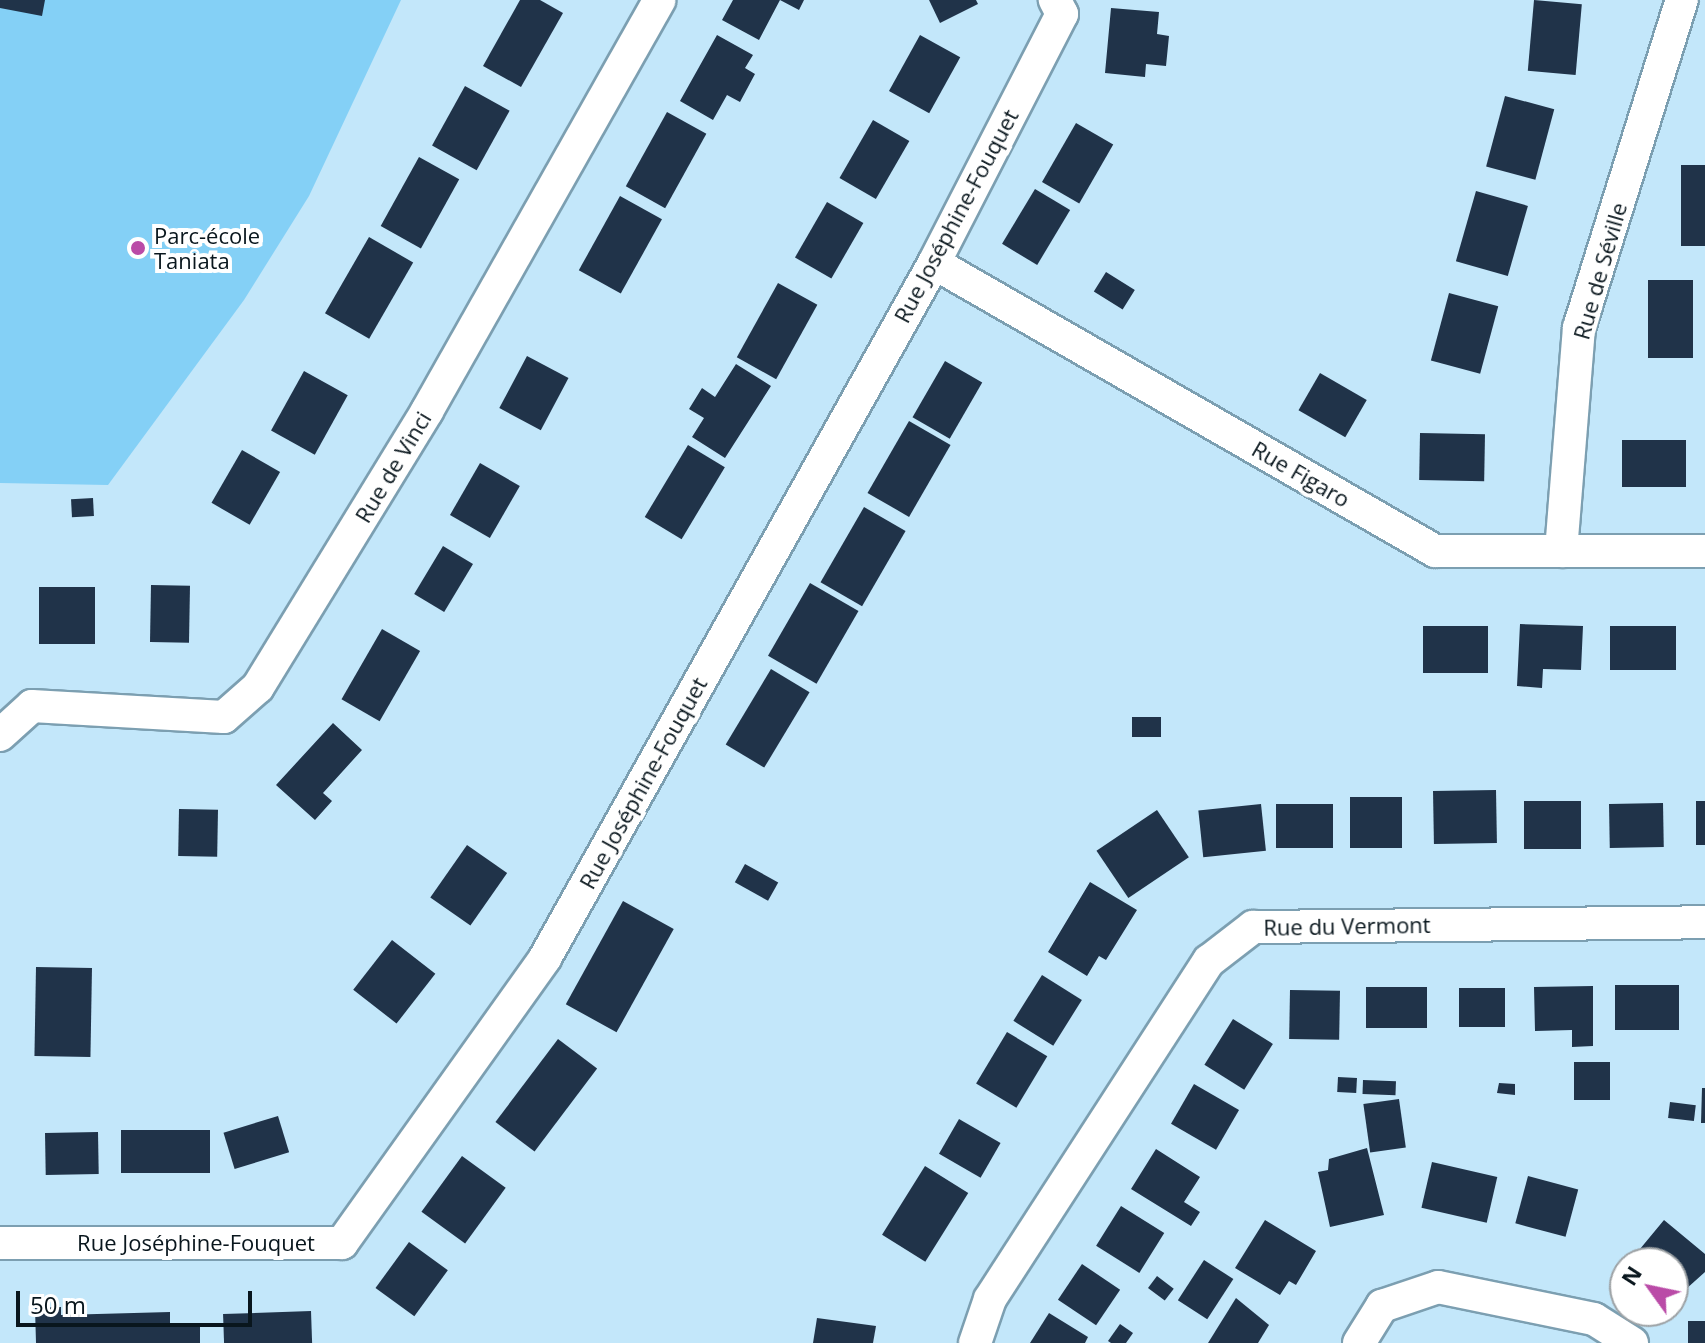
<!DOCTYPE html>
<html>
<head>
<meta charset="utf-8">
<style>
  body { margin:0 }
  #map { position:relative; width:1705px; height:1343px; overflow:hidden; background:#c3e7fa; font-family:"Open Sans",sans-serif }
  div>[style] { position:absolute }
  .green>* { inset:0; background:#84d0f6 }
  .building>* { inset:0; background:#203349; transform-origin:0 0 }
  .roads { filter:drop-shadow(2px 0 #7c9fb1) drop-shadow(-2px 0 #7c9fb1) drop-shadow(0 2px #7c9fb1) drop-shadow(0 -2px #7c9fb1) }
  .minor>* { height:32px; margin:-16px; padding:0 16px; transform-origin:16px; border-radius:16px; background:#fff }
  .dots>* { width:22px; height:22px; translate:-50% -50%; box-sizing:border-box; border:4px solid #fff; border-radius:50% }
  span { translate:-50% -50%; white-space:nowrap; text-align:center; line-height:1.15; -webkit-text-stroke:8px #fff; paint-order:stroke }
  .street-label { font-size:22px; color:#09161d }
  .poi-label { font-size:22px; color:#09161d }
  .left { translate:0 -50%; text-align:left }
  .north { position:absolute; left:1609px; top:1247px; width:80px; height:80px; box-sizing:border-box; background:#fff; border:2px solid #9da2a5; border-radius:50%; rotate:303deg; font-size:22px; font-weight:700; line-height:32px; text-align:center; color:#09161d }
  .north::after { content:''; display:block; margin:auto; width:28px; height:36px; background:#ba4ba7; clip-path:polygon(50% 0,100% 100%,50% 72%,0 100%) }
  .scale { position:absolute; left:16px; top:1291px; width:236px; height:36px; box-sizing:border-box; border:4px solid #09161d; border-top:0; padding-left:10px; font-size:24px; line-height:28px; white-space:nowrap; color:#09161d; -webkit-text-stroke:6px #fff; paint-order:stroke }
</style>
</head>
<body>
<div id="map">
  <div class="green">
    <div style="clip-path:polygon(0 0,401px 0,309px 196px,244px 300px,108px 485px,0 483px)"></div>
  </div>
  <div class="building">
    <div style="clip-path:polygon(0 0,45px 0,42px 16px,0 8px)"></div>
    <div style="clip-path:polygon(520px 0,540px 0,563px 13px,521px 87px,483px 66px)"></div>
    <div style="clip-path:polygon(733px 0,804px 0,799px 10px,780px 0,759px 40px,722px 20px)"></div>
    <div style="clip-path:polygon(929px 0,976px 0,978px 4px,940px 23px)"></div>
    <div style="left:1534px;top:0;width:48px;height:71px;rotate:5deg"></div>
    <div style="clip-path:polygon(1111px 8px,1159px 12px,1157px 34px,1169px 36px,1166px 66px,1146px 64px,1145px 77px,1105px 73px)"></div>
    <div style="clip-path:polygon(717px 35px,753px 55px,745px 68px,755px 74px,740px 102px,727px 95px,713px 120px,680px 101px)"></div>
    <div style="left:920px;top:35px;width:46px;height:64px;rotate:29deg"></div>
    <div style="left:465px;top:86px;width:51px;height:68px;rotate:29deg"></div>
    <div style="left:1505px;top:96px;width:51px;height:73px;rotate:15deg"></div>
    <div style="left:667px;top:112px;width:45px;height:85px;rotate:29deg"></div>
    <div style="left:873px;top:120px;width:42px;height:67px;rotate:30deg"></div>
    <div style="left:1076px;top:123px;width:43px;height:68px;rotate:30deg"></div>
    <div style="left:419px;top:157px;width:46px;height:79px;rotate:29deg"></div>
    <div style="left:1681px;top:165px;width:24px;height:81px"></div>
    <div style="left:1035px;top:189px;width:41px;height:64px;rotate:31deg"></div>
    <div style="left:1476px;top:191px;width:54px;height:73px;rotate:16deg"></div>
    <div style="left:620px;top:196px;width:48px;height:85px;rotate:29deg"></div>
    <div style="left:827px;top:202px;width:42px;height:64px;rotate:30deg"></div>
    <div style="left:369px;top:237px;width:51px;height:88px;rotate:30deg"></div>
    <div style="left:1106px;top:272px;width:34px;height:23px;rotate:32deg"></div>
    <div style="left:1693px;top:280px;width:78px;height:45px;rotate:90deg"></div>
    <div style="left:778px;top:283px;width:45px;height:85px;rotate:29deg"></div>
    <div style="left:1449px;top:293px;width:51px;height:70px;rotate:15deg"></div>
    <div style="left:527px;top:356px;width:47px;height:59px;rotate:28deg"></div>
    <div style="left:945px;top:361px;width:43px;height:65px;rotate:30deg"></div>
    <div style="clip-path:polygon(736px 364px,771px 386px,725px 458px,692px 437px,704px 418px,689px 409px,702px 388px,715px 397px)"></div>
    <div style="left:304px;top:371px;width:50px;height:68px;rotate:29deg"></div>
    <div style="left:1320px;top:373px;width:54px;height:43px;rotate:30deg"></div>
    <div style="left:909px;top:421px;width:48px;height:83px;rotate:30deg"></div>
    <div style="left:1420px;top:433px;width:65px;height:47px;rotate:1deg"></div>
    <div style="left:1686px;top:440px;width:47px;height:64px;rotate:90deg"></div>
    <div style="left:688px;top:445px;width:43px;height:84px;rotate:31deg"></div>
    <div style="left:242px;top:450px;width:44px;height:61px;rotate:30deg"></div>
    <div style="left:480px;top:463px;width:46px;height:60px;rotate:30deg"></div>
    <div style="left:93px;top:498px;width:18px;height:22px;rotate:87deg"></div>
    <div style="left:864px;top:507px;width:48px;height:87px;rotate:30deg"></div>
    <div style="left:443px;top:546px;width:35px;height:56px;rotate:31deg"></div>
    <div style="left:810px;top:583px;width:56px;height:84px;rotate:30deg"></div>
    <div style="left:151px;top:585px;width:39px;height:57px;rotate:1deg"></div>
    <div style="left:95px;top:587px;width:57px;height:56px;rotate:90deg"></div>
    <div style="clip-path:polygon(1520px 624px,1583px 626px,1581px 670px,1543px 669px,1542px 688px,1517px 686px)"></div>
    <div style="left:1488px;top:626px;width:47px;height:65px;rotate:90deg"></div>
    <div style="left:1610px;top:626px;width:66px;height:44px"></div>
    <div style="left:382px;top:629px;width:44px;height:81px;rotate:30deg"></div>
    <div style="left:771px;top:669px;width:45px;height:88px;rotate:31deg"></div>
    <div style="left:1132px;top:717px;width:29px;height:20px"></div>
    <div style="clip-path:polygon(333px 723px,362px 750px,323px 793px,332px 801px,315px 820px,276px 785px)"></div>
    <div style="left:1496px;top:790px;width:53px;height:63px;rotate:89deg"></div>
    <div style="left:1350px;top:797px;width:52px;height:51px"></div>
    <div style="left:1524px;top:801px;width:57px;height:48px"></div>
    <div style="left:1696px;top:801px;width:9px;height:44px"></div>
    <div style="left:1663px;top:803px;width:44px;height:54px;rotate:89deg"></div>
    <div style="left:1261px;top:804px;width:47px;height:63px;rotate:84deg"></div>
    <div style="left:1276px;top:804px;width:57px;height:44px"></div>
    <div style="left:179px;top:809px;width:39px;height:47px;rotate:1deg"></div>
    <div style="left:1157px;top:810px;width:57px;height:73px;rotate:56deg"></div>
    <div style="left:467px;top:845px;width:49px;height:64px;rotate:35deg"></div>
    <div style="left:745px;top:864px;width:38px;height:21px;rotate:29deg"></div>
    <div style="clip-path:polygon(1090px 882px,1137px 910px,1106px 960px,1099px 956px,1087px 976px,1048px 952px)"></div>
    <div style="left:623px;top:901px;width:58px;height:118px;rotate:29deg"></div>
    <div style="left:392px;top:940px;width:55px;height:63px;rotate:38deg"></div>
    <div style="left:36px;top:967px;width:56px;height:89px;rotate:1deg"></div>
    <div style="left:1042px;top:975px;width:47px;height:54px;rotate:32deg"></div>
    <div style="left:1615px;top:985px;width:64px;height:45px"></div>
    <div style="clip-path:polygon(1593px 986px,1593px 1046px,1572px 1047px,1572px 1030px,1535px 1031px,1534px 987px)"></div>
    <div style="left:1366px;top:987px;width:61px;height:41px"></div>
    <div style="left:1505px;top:988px;width:39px;height:46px;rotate:90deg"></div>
    <div style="left:1290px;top:990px;width:50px;height:49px;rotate:1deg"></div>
    <div style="left:1233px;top:1019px;width:47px;height:54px;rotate:32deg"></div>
    <div style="left:1007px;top:1032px;width:47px;height:60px;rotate:31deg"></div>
    <div style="left:558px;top:1039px;width:49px;height:104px;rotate:37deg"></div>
    <div style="left:1574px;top:1062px;width:36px;height:38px"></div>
    <div style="left:1338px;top:1077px;width:19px;height:15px;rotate:3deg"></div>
    <div style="left:1363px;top:1080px;width:33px;height:14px;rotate:2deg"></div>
    <div style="clip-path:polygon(1499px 1083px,1515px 1084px,1515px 1095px,1497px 1093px)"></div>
    <div style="left:1194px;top:1084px;width:52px;height:46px;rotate:30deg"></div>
    <div style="clip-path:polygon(1702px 1088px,1705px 1088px,1705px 1123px,1701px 1123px)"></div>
    <div style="left:1399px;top:1099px;width:49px;height:36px;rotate:82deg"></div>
    <div style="left:1670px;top:1102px;width:26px;height:16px;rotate:7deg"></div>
    <div style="left:278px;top:1116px;width:38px;height:57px;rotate:73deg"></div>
    <div style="left:959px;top:1119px;width:48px;height:40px;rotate:30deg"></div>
    <div style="left:121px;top:1130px;width:89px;height:43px"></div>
    <div style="left:98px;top:1132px;width:42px;height:53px;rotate:89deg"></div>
    <div style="clip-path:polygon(1367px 1148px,1384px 1215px,1330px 1227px,1318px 1172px,1328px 1170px,1329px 1159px)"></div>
    <div style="clip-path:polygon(1156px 1149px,1200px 1177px,1184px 1202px,1200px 1212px,1191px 1226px,1131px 1189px)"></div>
    <div style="left:462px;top:1156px;width:54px;height:69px;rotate:36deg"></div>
    <div style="left:1432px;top:1162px;width:67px;height:47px;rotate:13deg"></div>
    <div style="left:925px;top:1166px;width:51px;height:81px;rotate:32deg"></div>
    <div style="left:1528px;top:1176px;width:52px;height:49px;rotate:15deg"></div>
    <div style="left:1121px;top:1206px;width:51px;height:47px;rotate:32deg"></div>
    <div style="clip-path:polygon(1265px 1220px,1316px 1251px,1296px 1285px,1289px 1281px,1280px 1295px,1235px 1268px)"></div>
    <div style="clip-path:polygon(1664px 1220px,1705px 1254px,1705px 1272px,1676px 1298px,1673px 1263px,1644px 1263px,1635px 1255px)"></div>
    <div style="left:409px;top:1242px;width:48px;height:57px;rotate:36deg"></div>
    <div style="left:1204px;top:1260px;width:35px;height:48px;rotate:33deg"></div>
    <div style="left:1082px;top:1264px;width:46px;height:43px;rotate:34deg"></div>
    <div style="left:1157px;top:1276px;width:21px;height:15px;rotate:37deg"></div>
    <div style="clip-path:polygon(1236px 1298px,1269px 1325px,1258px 1343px,1208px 1343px)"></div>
    <div style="clip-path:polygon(61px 1307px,61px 1315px,170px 1312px,170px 1327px,200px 1326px,200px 1343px,36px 1343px,35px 1308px)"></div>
    <div style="left:311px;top:1311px;width:32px;height:88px;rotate:88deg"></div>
    <div style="clip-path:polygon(1049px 1313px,1088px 1337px,1085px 1343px,1030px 1343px)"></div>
    <div style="clip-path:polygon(817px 1318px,876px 1326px,873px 1343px,813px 1343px)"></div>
    <div style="left:1688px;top:1321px;width:17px;height:22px"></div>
    <div style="clip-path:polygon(1120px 1324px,1133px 1333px,1126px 1343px,1111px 1343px,1108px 1341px)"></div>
  </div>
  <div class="roads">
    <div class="minor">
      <div style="left:934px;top:263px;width:578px;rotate:29.89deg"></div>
      <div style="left:1435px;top:551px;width:270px"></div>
      <div style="left:1561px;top:551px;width:224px;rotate:-85.4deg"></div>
      <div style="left:1579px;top:328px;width:344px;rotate:-72.6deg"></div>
      <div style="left:0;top:735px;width:43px;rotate:-42.2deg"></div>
      <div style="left:32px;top:706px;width:192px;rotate:3.3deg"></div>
      <div style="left:224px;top:717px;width:45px;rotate:-41.4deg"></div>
      <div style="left:258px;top:687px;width:324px;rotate:-58.5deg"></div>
      <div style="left:427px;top:411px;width:472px;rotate:-60.5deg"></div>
      <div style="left:0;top:1243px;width:342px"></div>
      <div style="left:342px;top:1243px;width:350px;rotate:-54.5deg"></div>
      <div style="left:545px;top:958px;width:796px;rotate:-60.76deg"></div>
      <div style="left:934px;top:263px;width:280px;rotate:-62.8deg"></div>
      <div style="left:1062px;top:14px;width:16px;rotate:-117deg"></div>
      <div style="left:975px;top:1343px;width:46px;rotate:-71.2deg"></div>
      <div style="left:990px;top:1299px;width:403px;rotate:-57.1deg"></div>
      <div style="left:1209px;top:961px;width:56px;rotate:-37.7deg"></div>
      <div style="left:1253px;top:927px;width:452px;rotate:-0.6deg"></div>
      <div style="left:1359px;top:1343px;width:44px;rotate:-58.1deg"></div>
      <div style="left:1382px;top:1306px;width:59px;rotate:-18.7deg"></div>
      <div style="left:1438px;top:1287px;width:159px;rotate:11.6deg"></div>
      <div style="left:1594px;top:1319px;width:45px;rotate:32.3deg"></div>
    </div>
  </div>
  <div class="dots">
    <div style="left:138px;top:248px;background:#ba4ba7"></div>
  </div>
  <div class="street-label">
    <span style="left:956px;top:216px;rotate:-62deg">Rue Joséphine-Fouquet</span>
    <span style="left:1600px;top:271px;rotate:-74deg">Rue de Séville</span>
    <span style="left:393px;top:467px;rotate:-59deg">Rue de Vinci</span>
    <span style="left:1301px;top:474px;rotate:30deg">Rue Figaro</span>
    <span style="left:643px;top:783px;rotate:-61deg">Rue Joséphine-Fouquet</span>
    <span style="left:1347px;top:926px;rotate:-1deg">Rue du Vermont</span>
    <span style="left:196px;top:1243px">Rue Joséphine-Fouquet</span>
  </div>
  <div class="poi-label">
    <span class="left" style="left:154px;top:248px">Parc-école<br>Taniata</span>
  </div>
  <div class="north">N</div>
  <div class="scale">50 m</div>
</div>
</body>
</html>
